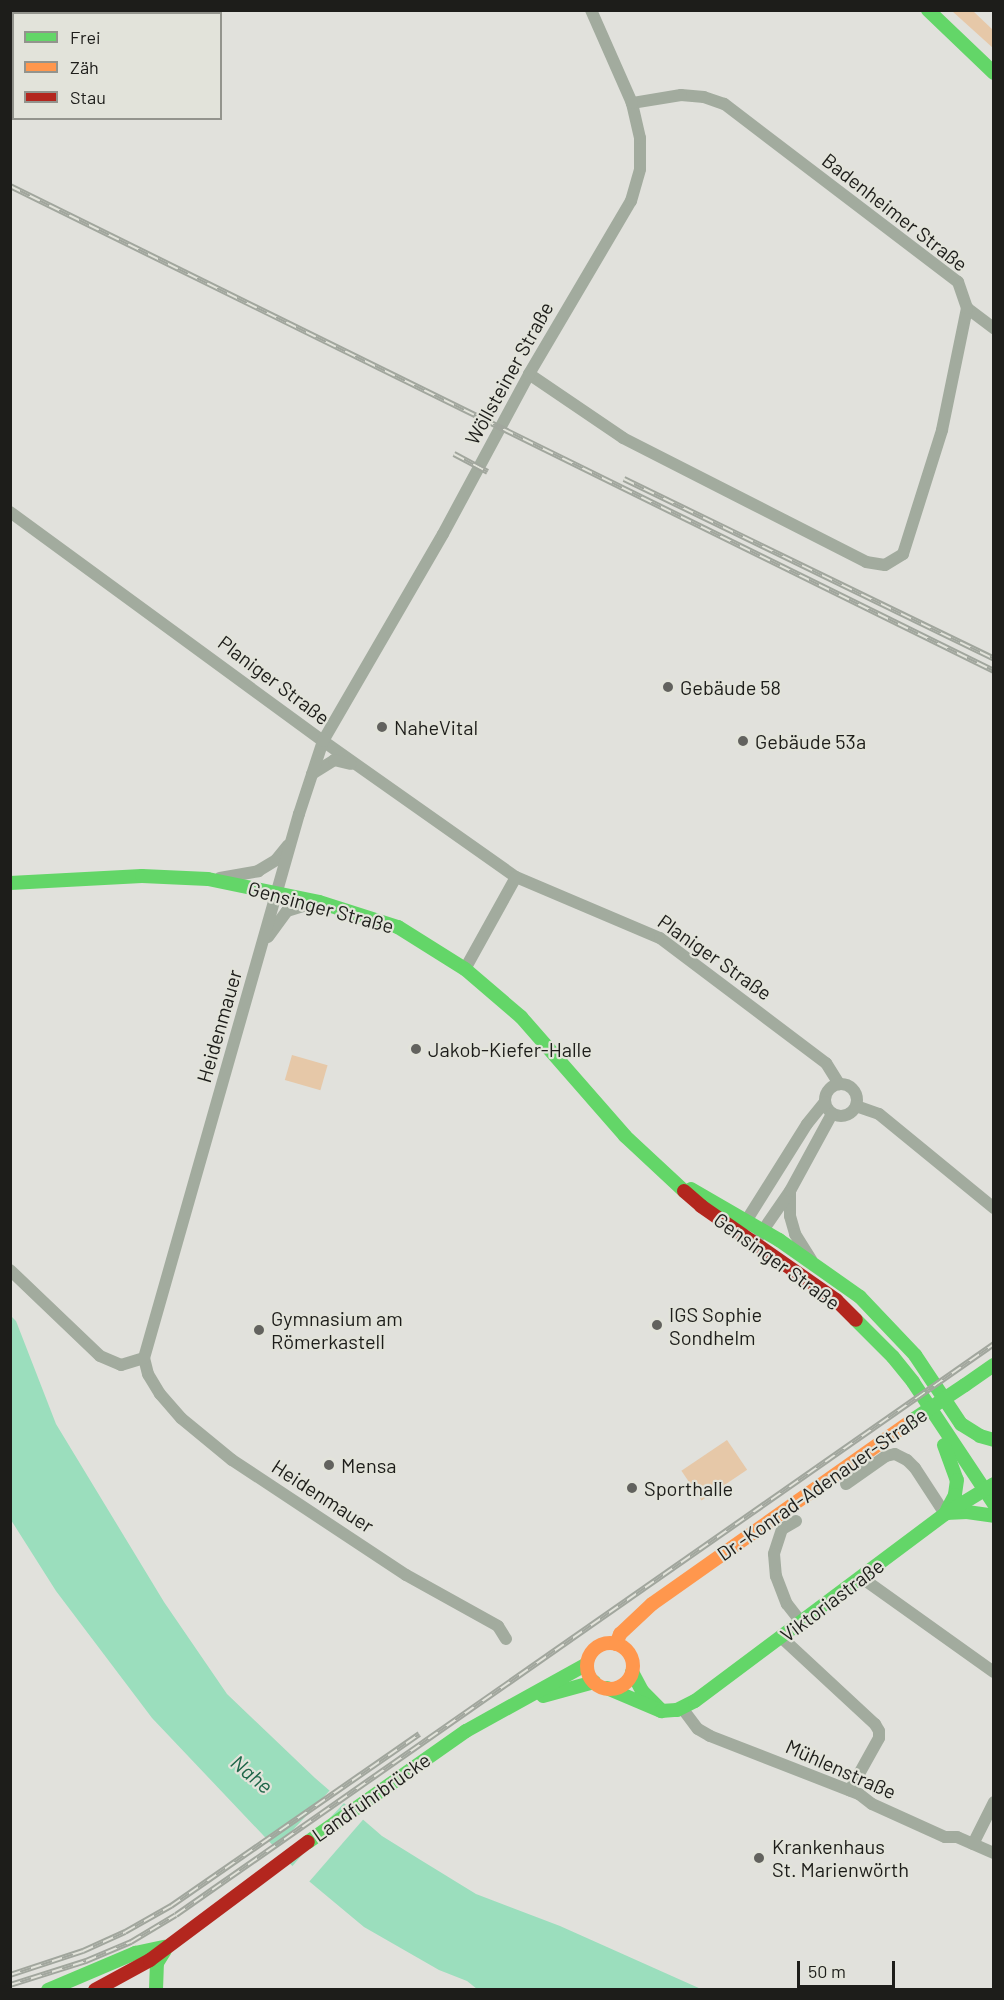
<!DOCTYPE html>
<html>
<head>
<meta charset="utf-8">
<style>
  body { margin:0 }
  #map { position:relative; width:1004px; height:2000px; overflow:hidden; background:#e1e1dc; font-family:Barlow,sans-serif }
  div>[style] { position:absolute }
  .green>* { inset:0; background:#e6c8a8; transform-origin:0 0 }
  .water>* { inset:0; background:#9bdebd }
  .pier>* { inset:0; background:#e1e1dc; transform-origin:0 0 }
  .street>* { height:12px; margin:-6px; padding:0 6px; transform-origin:6px; border-radius:6px; background:#a2ab9e }
  .street>.ring { margin:-6px; padding:0; box-sizing:content-box; background:none; border:12px solid #a2ab9e; border-radius:50% }
  .fast>* { height:14px; margin:-7px; padding:0 7px; transform-origin:7px; border-radius:7px; background:#63d668 }
  .slow>* { height:14px; margin:-7px; padding:0 7px; transform-origin:7px; border-radius:7px; background:#ff974d }
  .slow>.ring { margin:-7px; padding:0; box-sizing:content-box; background:none; border:14px solid #ff974d; border-radius:50% }
  .jam>* { height:14px; margin:-7px; padding:0 7px; transform-origin:7px; border-radius:7px; background:#b3261e }
  .rail>* { height:6px; margin-top:-3px; transform-origin:0; background:repeating-linear-gradient(90deg,#e2e3da 0 11px,#a1a69d 0 22px); box-sizing:border-box; border-block:2px solid #a1a69d }
  .fast-bridge>* { height:14px; margin:-7px; padding:0 7px; transform-origin:7px; border-radius:7px; background:#63d668 }
  .dots>* { width:16px; height:16px; translate:-50% -50%; box-sizing:border-box; border:3px solid #e2e3da; border-radius:50% }
  span { translate:-50% -50%; white-space:nowrap; text-align:center; line-height:1.15; -webkit-text-stroke:4.5px #e2e3da; paint-order:stroke }
  .street-label { font-size:20px; color:#1d1d1a }
  .poi-label { font-size:20px; color:#1d1d1a }
  .left { translate:0 -50%; text-align:left }
  .water-label { font-size:21px; color:#1f6649; font-style:italic }
  .frame { position:absolute; inset:0; border:12px solid #1d1d1a; pointer-events:none }
  .legend { position:absolute; left:12px; top:12px; width:210px; height:108px; box-sizing:border-box; background:#e2e3da; border:2px solid #93948d; margin:0; padding:8px 10px; list-style:none; font-size:18px; color:#1d1d1a }
  .legend li { display:flex; align-items:center; gap:12px; height:30px }
  .legend b { width:30px; border:2px solid #93948d }
  .scale { position:absolute; left:797px; top:1961px; width:98px; height:27px; box-sizing:border-box; border:3px solid #1d1d1a; border-top:0; padding-left:8px; font-size:18px; line-height:21px; white-space:nowrap; color:#1d1d1a; -webkit-text-stroke:4px #e2e3da; paint-order:stroke }
</style>
</head>
<body>
<div id="map">
  <div class="green">
    <div style="clip-path:polygon(952px 11px,973px 11px,993px 30px,993px 48px)"></div>
    <div style="left:292px;top:1055px;width:37px;height:26px;rotate:16deg"></div>
    <div style="left:727px;top:1440px;width:36px;height:55px;rotate:56deg"></div>
  </div>
  <div class="water">
    <div style="clip-path:polygon(10px 1315px,16px 1321px,56px 1424px,164px 1602px,227px 1694px,315px 1778px,382px 1836px,419px 1859px,476px 1894px,560px 1926px,701px 1989px,477px 1989px,467px 1981px,439px 1970px,364px 1927px,298px 1872px,152px 1718px,56px 1591px,11px 1520px)"></div>
  </div>
  <div class="pier">
    <div style="left:332px;top:1788px;width:19px;height:87px;rotate:43deg"></div>
    <div style="left:348px;top:1802px;width:23px;height:89px;rotate:41deg"></div>
  </div>
  <div class="street">
    <div style="left:967px;top:308px;width:34px;rotate:37deg"></div>
    <div style="left:529px;top:374px;width:114px;rotate:34.2deg"></div>
    <div style="left:623px;top:438px;width:273px;rotate:27deg"></div>
    <div style="left:866px;top:562px;width:19px;rotate:9deg"></div>
    <div style="left:885px;top:565px;width:21px;rotate:-31deg"></div>
    <div style="left:903px;top:554px;width:130px;rotate:-72.5deg"></div>
    <div style="left:942px;top:430px;width:125px;rotate:-78.4deg"></div>
    <div style="left:967px;top:308px;width:28px;rotate:-109deg"></div>
    <div style="left:958px;top:282px;width:294px;rotate:-142.7deg"></div>
    <div style="left:724px;top:104px;width:21px;rotate:-161deg"></div>
    <div style="left:704px;top:97px;width:23px;rotate:-175deg"></div>
    <div style="left:681px;top:95px;width:50px;rotate:170.7deg"></div>
    <div style="left:10px;top:512px;width:388px;rotate:36.2deg"></div>
    <div style="left:323px;top:741px;width:236px;rotate:35.2deg"></div>
    <div style="left:516px;top:877px;width:156px;rotate:23deg"></div>
    <div style="left:660px;top:938px;width:208px;rotate:37deg"></div>
    <div style="left:826px;top:1063px;width:25px;rotate:58deg"></div>
    <div style="left:312px;top:774px;width:26px;rotate:-32deg"></div>
    <div style="left:334px;top:760px;width:17px;rotate:13deg"></div>
    <div style="left:220px;top:878px;width:39px;rotate:-10deg"></div>
    <div style="left:258px;top:871px;width:21px;rotate:-31deg"></div>
    <div style="left:276px;top:860px;width:19px;rotate:-51deg"></div>
    <div style="left:268px;top:937px;width:32px;rotate:-54deg"></div>
    <div style="left:287px;top:911px;width:28px;rotate:-17deg"></div>
    <div style="left:465px;top:969px;width:105px;rotate:-61deg"></div>
    <div class="ring" style="left:825px;top:1084px;width:20px;height:20px"></div>
    <div style="left:856px;top:1106px;width:24px;rotate:19deg"></div>
    <div style="left:879px;top:1114px;width:149px;rotate:39.3deg"></div>
    <div style="left:790px;top:1192px;width:24px;rotate:90deg"></div>
    <div style="left:790px;top:1216px;width:19px;rotate:74deg"></div>
    <div style="left:795px;top:1234px;width:31px;rotate:58deg"></div>
    <div style="left:743px;top:1226px;width:120px;rotate:-57.9deg"></div>
    <div style="left:807px;top:1124px;width:28px;rotate:-51deg"></div>
    <div style="left:759px;top:1236px;width:55px;rotate:-55.4deg"></div>
    <div style="left:790px;top:1191px;width:88px;rotate:-61.4deg"></div>
    <div style="left:10px;top:1270px;width:124px;rotate:43.7deg"></div>
    <div style="left:100px;top:1356px;width:23px;rotate:23deg"></div>
    <div style="left:121px;top:1365px;width:24px;rotate:-17deg"></div>
    <div style="left:846px;top:1484px;width:49px;rotate:-35deg"></div>
    <div style="left:886px;top:1456px;width:9px;rotate:-13deg"></div>
    <div style="left:895px;top:1454px;width:13px;rotate:27deg"></div>
    <div style="left:907px;top:1460px;width:11px;rotate:45deg"></div>
    <div style="left:915px;top:1468px;width:55px;rotate:56.9deg"></div>
    <div style="left:796px;top:1521px;width:16px;rotate:150deg"></div>
    <div style="left:782px;top:1529px;width:26px;rotate:108deg"></div>
    <div style="left:774px;top:1554px;width:22px;rotate:85deg"></div>
    <div style="left:776px;top:1576px;width:30px;rotate:69deg"></div>
    <div style="left:787px;top:1604px;width:24px;rotate:52deg"></div>
    <div style="left:862px;top:1578px;width:162px;rotate:35.5deg"></div>
    <div style="left:782px;top:1638px;width:127px;rotate:42.8deg"></div>
    <div style="left:875px;top:1724px;width:8px;rotate:60deg"></div>
    <div style="left:879px;top:1731px;width:7px;rotate:90deg"></div>
    <div style="left:879px;top:1738px;width:60px;rotate:119.1deg"></div>
    <div style="left:506px;top:1639px;width:15px;rotate:-122deg"></div>
    <div style="left:498px;top:1626px;width:105px;rotate:-151deg"></div>
    <div style="left:406px;top:1575px;width:209px;rotate:-146.5deg"></div>
    <div style="left:232px;top:1460px;width:66px;rotate:-140.5deg"></div>
    <div style="left:181px;top:1418px;width:32px;rotate:-131deg"></div>
    <div style="left:160px;top:1394px;width:23px;rotate:-121deg"></div>
    <div style="left:148px;top:1374px;width:16px;rotate:-104deg"></div>
    <div style="left:144px;top:1358px;width:566px;rotate:-74.1deg"></div>
    <div style="left:299px;top:814px;width:77px;rotate:-71.8deg"></div>
    <div style="left:323px;top:741px;width:239px;rotate:-59.9deg"></div>
    <div style="left:443px;top:534px;width:182px;rotate:-61.7deg"></div>
    <div style="left:529px;top:374px;width:201px;rotate:-59.5deg"></div>
    <div style="left:631px;top:201px;width:33px;rotate:-74deg"></div>
    <div style="left:640px;top:169px;width:31px;rotate:-90deg"></div>
    <div style="left:640px;top:138px;width:36px;rotate:-103deg"></div>
    <div style="left:632px;top:103px;width:102px;rotate:-113.8deg"></div>
    <div style="left:682px;top:1708px;width:26px;rotate:53deg"></div>
    <div style="left:698px;top:1729px;width:14px;rotate:30deg"></div>
    <div style="left:710px;top:1736px;width:160px;rotate:21.3deg"></div>
    <div style="left:859px;top:1794px;width:16px;rotate:38deg"></div>
    <div style="left:872px;top:1804px;width:80px;rotate:24.3deg"></div>
    <div style="left:945px;top:1837px;width:12px"></div>
    <div style="left:957px;top:1837px;width:40px;rotate:23.4deg"></div>
    <div style="left:973px;top:1844px;width:47px;rotate:-63.4deg"></div>
  </div>
  <div class="fast">
    <div style="left:928px;top:10px;width:91px;rotate:43.7deg"></div>
    <div style="left:10px;top:883px;width:132px;rotate:-3deg"></div>
    <div style="left:142px;top:876px;width:66px;rotate:2.6deg"></div>
    <div style="left:208px;top:879px;width:113px;rotate:11.7deg"></div>
    <div style="left:319px;top:902px;width:83px;rotate:17.6deg"></div>
    <div style="left:398px;top:927px;width:79px;rotate:32.1deg"></div>
    <div style="left:465px;top:969px;width:74px;rotate:40.6deg"></div>
    <div style="left:521px;top:1017px;width:158px;rotate:48.8deg"></div>
    <div style="left:625px;top:1136px;width:81px;rotate:43deg"></div>
    <div style="left:691px;top:1189px;width:102px;rotate:30.1deg"></div>
    <div style="left:779px;top:1240px;width:99px;rotate:35.1deg"></div>
    <div style="left:860px;top:1297px;width:80px;rotate:46.5deg"></div>
    <div style="left:915px;top:1355px;width:83px;rotate:56.3deg"></div>
    <div style="left:961px;top:1424px;width:22px;rotate:32deg"></div>
    <div style="left:980px;top:1436px;width:15px;rotate:16deg"></div>
    <div style="left:856px;top:1320px;width:52px;rotate:45deg"></div>
    <div style="left:893px;top:1357px;width:32px;rotate:51deg"></div>
    <div style="left:913px;top:1382px;width:146px;rotate:56.4deg"></div>
    <div style="left:965px;top:1385px;width:35px;rotate:-35deg"></div>
    <div style="left:944px;top:1445px;width:37px;rotate:70deg"></div>
    <div style="left:957px;top:1480px;width:15px;rotate:98deg"></div>
    <div style="left:955px;top:1495px;width:17px;rotate:118deg"></div>
    <div style="left:946px;top:1513px;width:21px;rotate:-3deg"></div>
    <div style="left:967px;top:1512px;width:27px;rotate:8deg"></div>
    <div style="left:632px;top:1672px;width:21px;rotate:62deg"></div>
    <div style="left:642px;top:1691px;width:27px;rotate:45deg"></div>
    <div style="left:607px;top:1688px;width:59px;rotate:23.1deg"></div>
    <div style="left:661px;top:1711px;width:16px;rotate:-4deg"></div>
    <div style="left:677px;top:1710px;width:20px;rotate:-27deg"></div>
    <div style="left:695px;top:1701px;width:312px;rotate:-36.8deg"></div>
    <div style="left:945px;top:1514px;width:57px;rotate:-31.5deg"></div>
    <div style="left:543px;top:1696px;width:53px;rotate:-15.4deg"></div>
    <div style="left:308px;top:1842px;width:193px;rotate:-35.1deg"></div>
    <div style="left:466px;top:1731px;width:138px;rotate:-29deg"></div>
    <div style="left:48px;top:1990px;width:95px;rotate:-23deg"></div>
    <div style="left:135px;top:1953px;width:30px;rotate:-12deg"></div>
    <div style="left:156px;top:1990px;width:27px;rotate:-88deg"></div>
    <div style="left:157px;top:1963px;width:15px;rotate:-58deg"></div>
  </div>
  <div class="slow">
    <div class="ring" style="left:587px;top:1643px;width:32px;height:32px"></div>
    <div style="left:616px;top:1644px;width:11px;rotate:-68deg"></div>
    <div style="left:620px;top:1634px;width:44px;rotate:-43.2deg"></div>
    <div style="left:652px;top:1604px;width:321px;rotate:-35.2deg"></div>
  </div>
  <div class="jam">
    <div style="left:684px;top:1191px;width:23px;rotate:41deg"></div>
    <div style="left:701px;top:1206px;width:165px;rotate:34.8deg"></div>
    <div style="left:836px;top:1300px;width:28px;rotate:45deg"></div>
    <div style="left:95px;top:1990px;width:63px;rotate:-28.6deg"></div>
    <div style="left:150px;top:1960px;width:197px;rotate:-36.8deg"></div>
  </div>
  <div class="rail">
    <div style="left:10px;top:186px;width:1097px;rotate:26.24deg"></div>
    <div style="left:454px;top:454px;width:38px;rotate:28deg"></div>
    <div style="left:624px;top:479px;width:411px;rotate:25.9deg"></div>
    <div style="left:10px;top:1975px;width:77px;rotate:-18.2deg"></div>
    <div style="left:83px;top:1951px;width:46px;rotate:-24.3deg"></div>
    <div style="left:125px;top:1932px;width:53px;rotate:-29.5deg"></div>
    <div style="left:171px;top:1906px;width:302px;rotate:-34.7deg"></div>
    <div style="left:10px;top:1985px;width:80px;rotate:-17.5deg"></div>
    <div style="left:86px;top:1961px;width:49px;rotate:-22.9deg"></div>
    <div style="left:131px;top:1942px;width:52px;rotate:-31deg"></div>
    <div style="left:176px;top:1915px;width:998px;rotate:-34.92deg"></div>
  </div>
  <div class="fast-bridge">
    <div style="left:914px;top:1419px;width:61px;rotate:-33.7deg"></div>
  </div>
  <div class="dots">
    <div style="left:668px;top:687px;background:#62625e"></div>
    <div style="left:382px;top:727px;background:#62625e"></div>
    <div style="left:743px;top:741px;background:#62625e"></div>
    <div style="left:416px;top:1049px;background:#62625e"></div>
    <div style="left:657px;top:1325px;background:#62625e"></div>
    <div style="left:259px;top:1330px;background:#62625e"></div>
    <div style="left:329px;top:1465px;background:#62625e"></div>
    <div style="left:632px;top:1488px;background:#62625e"></div>
    <div style="left:759px;top:1858px;background:#62625e"></div>
  </div>
  <div class="street-label">
    <span style="left:895px;top:212px;rotate:38deg">Badenheimer Straße</span>
    <span style="left:509px;top:373px;rotate:-61deg">Wöllsteiner Straße</span>
    <span style="left:274px;top:680px;rotate:37deg">Planiger Straße</span>
    <span style="left:321px;top:907px;rotate:15deg">Gensinger Straße</span>
    <span style="left:715px;top:957px;rotate:35deg">Planiger Straße</span>
    <span style="left:219px;top:1026px;rotate:-74deg">Heidenmauer</span>
    <span style="left:777px;top:1261px;rotate:36deg">Gensinger Straße</span>
    <span style="left:822px;top:1484px;rotate:-35deg">Dr.-Konrad-Adenauer-Straße</span>
    <span style="left:323px;top:1496px;rotate:33deg">Heidenmauer</span>
    <span style="left:832px;top:1600px;rotate:-37deg">Viktoriastraße</span>
    <span style="left:841px;top:1769px;rotate:24deg">Mühlenstraße</span>
    <span style="left:371px;top:1797px;rotate:-35deg">Landfuhrbrücke</span>
  </div>
  <div class="poi-label">
    <span class="left" style="left:680px;top:687px">Gebäude 58</span>
    <span class="left" style="left:394px;top:727px">NaheVital</span>
    <span class="left" style="left:755px;top:741px">Gebäude 53a</span>
    <span class="left" style="left:428px;top:1049px">Jakob-Kiefer-Halle</span>
    <span class="left" style="left:669px;top:1326px">IGS Sophie<br>Sondhelm</span>
    <span class="left" style="left:271px;top:1330px">Gymnasium am<br>Römerkastell</span>
    <span class="left" style="left:341px;top:1465px">Mensa</span>
    <span class="left" style="left:644px;top:1488px">Sporthalle</span>
    <span class="left" style="left:772px;top:1858px">Krankenhaus<br>St. Marienwörth</span>
  </div>
  <div class="water-label">
    <span style="left:252px;top:1774px;rotate:40deg">Nahe</span>
  </div>
  <div class="frame"></div>
  <ul class="legend">
  <li><b style="height:8px;background:#63d668"></b>Frei</li>
  <li><b style="height:8px;background:#ff974d"></b>Zäh</li>
  <li><b style="height:8px;background:#b3261e"></b>Stau</li>
  </ul>
  <div class="scale">50 m</div>
</div>
</body>
</html>
